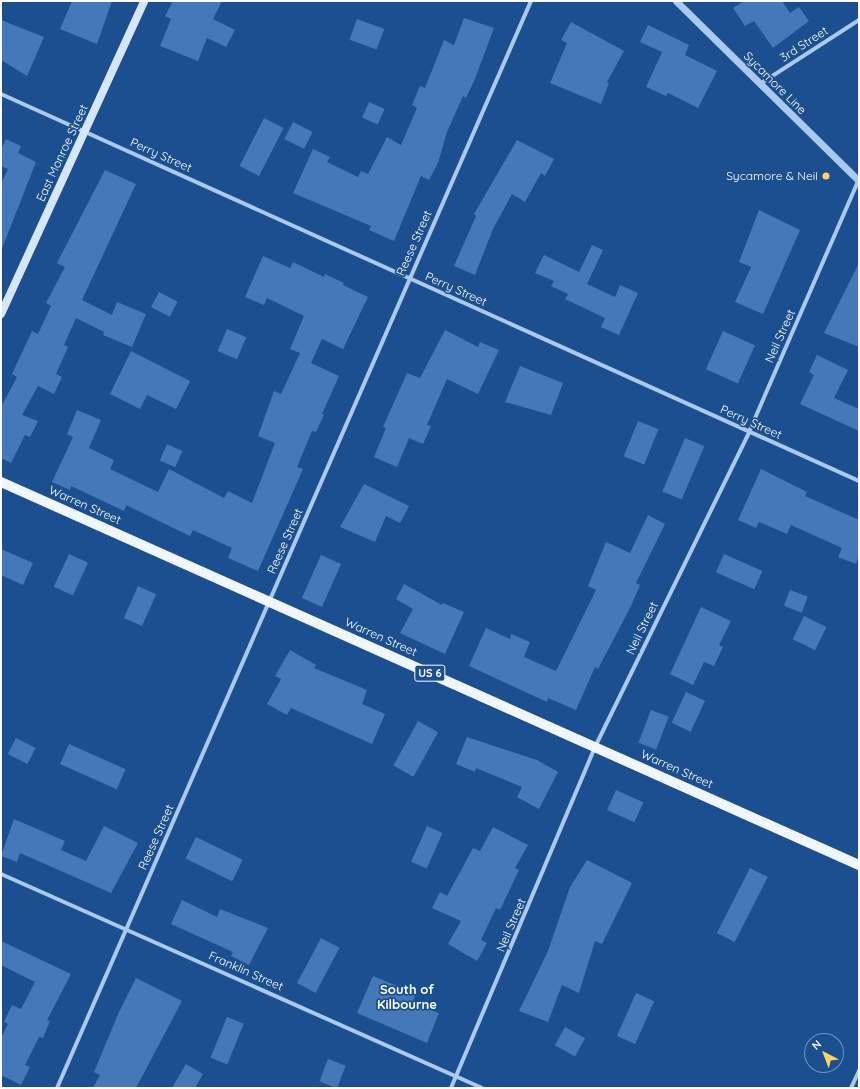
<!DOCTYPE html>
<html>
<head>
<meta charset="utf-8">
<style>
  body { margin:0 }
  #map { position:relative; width:860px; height:1089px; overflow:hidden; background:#1b4f8f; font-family:Quicksand,sans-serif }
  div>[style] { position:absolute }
  .building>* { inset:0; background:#4478b7; transform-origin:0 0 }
  .minor>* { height:4px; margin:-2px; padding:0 2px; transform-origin:2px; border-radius:2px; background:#a9c9ee }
  .tertiary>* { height:7px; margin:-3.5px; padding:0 3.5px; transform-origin:3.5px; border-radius:3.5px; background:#a9c9ee }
  .secondary>* { height:8px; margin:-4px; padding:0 4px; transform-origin:4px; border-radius:4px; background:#d6e6fa }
  .primary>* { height:10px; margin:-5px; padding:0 5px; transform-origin:5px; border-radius:5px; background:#f0f6ff }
  .dots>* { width:11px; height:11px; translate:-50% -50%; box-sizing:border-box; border:2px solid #1b4f8f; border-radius:50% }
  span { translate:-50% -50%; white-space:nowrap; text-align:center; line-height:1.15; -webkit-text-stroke:3.5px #1b4f8f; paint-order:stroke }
  .shield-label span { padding:1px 3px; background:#1b4f8f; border:1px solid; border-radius:3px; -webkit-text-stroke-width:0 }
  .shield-label { font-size:11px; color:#fff; font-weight:700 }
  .street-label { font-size:12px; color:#fff }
  .poi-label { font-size:12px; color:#fff }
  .right { translate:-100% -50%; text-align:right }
  .neighbourhood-label { font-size:13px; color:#fff; font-weight:700 }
  .frame { position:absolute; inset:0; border:2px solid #fff; pointer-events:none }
  .north { position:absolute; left:804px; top:1033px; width:40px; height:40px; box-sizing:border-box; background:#1b4f8f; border:1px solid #7695bc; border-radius:50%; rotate:318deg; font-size:11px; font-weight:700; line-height:16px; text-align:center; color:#fff }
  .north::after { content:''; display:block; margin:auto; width:14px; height:18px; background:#ffd166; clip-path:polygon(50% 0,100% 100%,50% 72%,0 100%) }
</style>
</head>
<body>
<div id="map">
  <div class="building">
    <div style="clip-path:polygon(72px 1px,112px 1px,97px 44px,60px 29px)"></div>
    <div style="clip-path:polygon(173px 1px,222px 1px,213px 19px,235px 30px,226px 47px,207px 38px,198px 61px,160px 46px,171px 19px,165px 16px)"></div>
    <div style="clip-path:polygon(744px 1px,782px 1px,790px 13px,799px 7px,809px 21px,773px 48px,754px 21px,745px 26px,733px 8px)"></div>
    <div style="clip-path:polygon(464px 18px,494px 28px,475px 79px,466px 98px,463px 96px,447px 132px,438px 163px,429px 180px,421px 176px,394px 241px,369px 230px,371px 226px,293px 193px,313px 149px,330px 157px,327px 162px,358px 177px,361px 171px,368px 174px,387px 137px,401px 145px,417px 108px,412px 105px,420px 86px,425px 88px,444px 40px,454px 45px)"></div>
    <div style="left:357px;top:19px;width:29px;height:22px;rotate:20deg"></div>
    <div style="clip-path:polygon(1px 20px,44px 37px,27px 76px,1px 60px)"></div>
    <div style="clip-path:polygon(571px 22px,624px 51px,607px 82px,609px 83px,601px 104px,550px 83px,567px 43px,561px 40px)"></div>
    <div style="clip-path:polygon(648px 25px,689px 45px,685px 55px,717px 71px,698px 108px,668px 93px,666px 96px,646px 87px,662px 52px,640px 42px)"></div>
    <div style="left:369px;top:102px;width:17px;height:17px;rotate:24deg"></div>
    <div style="left:264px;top:118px;width:22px;height:54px;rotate:27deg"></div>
    <div style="left:293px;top:122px;width:22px;height:19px;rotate:27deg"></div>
    <div style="clip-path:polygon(6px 139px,21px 146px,18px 153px,36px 162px,1px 251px,1px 184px,8px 169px,1px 166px,1px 149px)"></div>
    <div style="clip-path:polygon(517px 140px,554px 159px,545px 176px,541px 173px,525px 202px,512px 194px,493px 229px,475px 275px,454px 266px,476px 216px,474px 214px)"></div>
    <div style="clip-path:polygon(105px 170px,136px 184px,82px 300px,112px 315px,117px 302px,146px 314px,132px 347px,103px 335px,104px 332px,76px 318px,64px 345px,68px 347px,56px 374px,62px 377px,54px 394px,38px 386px,22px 415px,38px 421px,30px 437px,25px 435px,11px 463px,1px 458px,1px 407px,17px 377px,12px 374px,32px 331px,38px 334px,51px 306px,46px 303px,65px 267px,57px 263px)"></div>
    <div style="clip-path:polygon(759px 210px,800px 230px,763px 314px,735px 302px,751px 267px,739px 262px)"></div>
    <div style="clip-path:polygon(592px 245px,603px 250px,587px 284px,615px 297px,620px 285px,638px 293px,619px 335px,601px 327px,605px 318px,565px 299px,568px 294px,551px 286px,554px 281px,535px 273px,544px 255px,579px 272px)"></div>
    <div style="clip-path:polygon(263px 256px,290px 268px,293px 262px,324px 277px,325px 274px,344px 283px,343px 285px,368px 297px,343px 349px,322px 339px,311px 363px,339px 376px,322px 414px,324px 415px,316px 432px,312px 431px,297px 467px,303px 469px,258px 571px,228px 558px,232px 548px,193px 530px,190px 536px,126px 505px,124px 511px,71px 486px,70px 490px,52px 482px,73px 437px,67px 434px,77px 410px,101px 420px,89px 448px,114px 460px,110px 469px,158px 492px,169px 469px,224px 498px,228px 491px,252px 503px,275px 443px,258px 436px,274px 391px,281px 394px,300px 353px,290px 349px,304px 316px,267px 298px,264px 305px,245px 297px)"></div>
    <div style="clip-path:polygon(859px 263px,859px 347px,824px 333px)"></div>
    <div style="left:159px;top:292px;width:21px;height:17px;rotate:28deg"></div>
    <div style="left:227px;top:329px;width:21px;height:24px;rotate:23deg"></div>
    <div style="clip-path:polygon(445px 330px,478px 347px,480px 342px,499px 350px,478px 394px,447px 379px,427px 425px,431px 426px,423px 444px,409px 438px,397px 467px,374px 457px,386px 428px,383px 427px,407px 373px,420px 378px)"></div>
    <div style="left:723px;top:331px;width:35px;height:42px;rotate:24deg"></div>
    <div style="clip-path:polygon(131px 351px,190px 381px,176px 409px,147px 395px,140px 409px,110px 394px)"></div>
    <div style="clip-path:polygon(817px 355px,848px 370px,834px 398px,859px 409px,859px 431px,800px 404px,814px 375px,809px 372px)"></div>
    <div style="clip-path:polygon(520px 366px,563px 383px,551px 415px,505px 402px)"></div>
    <div style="left:638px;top:421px;width:22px;height:38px;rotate:22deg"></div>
    <div style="left:685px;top:438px;width:21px;height:58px;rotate:23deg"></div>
    <div style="left:167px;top:444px;width:17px;height:18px;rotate:24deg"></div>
    <div style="clip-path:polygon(761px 469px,807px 492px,805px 496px,859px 520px,859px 555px,856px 564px,838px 557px,842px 548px,791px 525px,787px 534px,759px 522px,756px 528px,738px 520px)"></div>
    <div style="clip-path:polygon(364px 484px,409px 506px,400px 523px,386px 516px,375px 542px,340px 527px)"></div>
    <div style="clip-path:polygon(648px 515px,665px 524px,636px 583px,640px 585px,631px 606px,598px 669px,595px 667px,576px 710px,548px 698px,547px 702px,469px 666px,486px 628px,510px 639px,511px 634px,530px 642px,524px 657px,556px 671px,596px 590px,588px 586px,606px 542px,630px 553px)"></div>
    <div style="clip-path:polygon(1px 549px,33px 563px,23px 585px,1px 575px)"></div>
    <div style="left:69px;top:554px;width:21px;height:36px;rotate:25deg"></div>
    <div style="left:724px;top:554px;width:42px;height:20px;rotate:24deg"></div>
    <div style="left:321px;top:555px;width:22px;height:47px;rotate:24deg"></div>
    <div style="clip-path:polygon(404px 584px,442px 605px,443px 603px,464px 612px,445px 654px,400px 633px,413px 609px,396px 599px)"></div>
    <div style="left:138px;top:586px;width:20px;height:35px;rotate:24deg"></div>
    <div style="left:790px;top:590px;width:19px;height:17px;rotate:21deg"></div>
    <div style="clip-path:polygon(701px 607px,731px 621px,719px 645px,723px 647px,714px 666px,704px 662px,693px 685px,670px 674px)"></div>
    <div style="left:804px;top:616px;width:25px;height:26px;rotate:26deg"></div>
    <div style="clip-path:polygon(290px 650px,316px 665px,314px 668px,367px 690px,362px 704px,385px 714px,372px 744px,291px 708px,287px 715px,267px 704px,281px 679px,275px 676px)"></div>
    <div style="left:686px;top:692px;width:21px;height:34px;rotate:25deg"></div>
    <div style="left:651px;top:710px;width:19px;height:35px;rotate:21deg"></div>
    <div style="left:418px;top:721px;width:23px;height:51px;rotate:29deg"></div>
    <div style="clip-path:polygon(467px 737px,537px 760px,558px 772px,539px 809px,517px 797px,522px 787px,476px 768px,475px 772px,456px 764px)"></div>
    <div style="left:16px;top:738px;width:22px;height:18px;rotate:27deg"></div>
    <div style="left:69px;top:744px;width:62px;height:22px;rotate:24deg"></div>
    <div style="left:616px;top:790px;width:30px;height:22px;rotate:24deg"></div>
    <div style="clip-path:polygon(14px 819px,65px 841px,61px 850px,86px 861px,104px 826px,138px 843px,111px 893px,20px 853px,17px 862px,1px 856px)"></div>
    <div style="left:427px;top:826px;width:17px;height:39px;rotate:24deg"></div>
    <div style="clip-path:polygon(493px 827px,528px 845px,515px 868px,519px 870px,500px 910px,496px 908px,481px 940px,487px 943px,477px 961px,448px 944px,461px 921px,432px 908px,440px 892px,447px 896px,473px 848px,480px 851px)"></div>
    <div style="left:196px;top:837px;width:52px;height:24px;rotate:26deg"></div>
    <div style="clip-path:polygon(587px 860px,632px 883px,602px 944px,595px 941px,579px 993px,562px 985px,548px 1022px,519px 1011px,548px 951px,570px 887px)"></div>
    <div style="left:750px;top:868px;width:20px;height:73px;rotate:27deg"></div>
    <div style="clip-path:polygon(182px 900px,217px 917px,220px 909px,268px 928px,249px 965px,231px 956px,233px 952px,171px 924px)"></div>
    <div style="left:321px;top:938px;width:21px;height:51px;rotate:28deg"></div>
    <div style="clip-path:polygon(1px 941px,71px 974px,47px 1020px,50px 1021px,43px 1038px,39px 1037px,25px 1065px,30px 1067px,21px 1085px,1px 1075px,1px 1038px,8px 1024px,4px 1022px,12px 1005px,21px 1009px,35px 982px,1px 965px)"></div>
    <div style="clip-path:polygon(373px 976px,416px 994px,412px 1003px,439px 1013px,427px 1043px,357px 1013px)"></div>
    <div style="clip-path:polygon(136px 978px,182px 1001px,136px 1088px,93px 1088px,100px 1075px,94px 1072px,119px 1012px)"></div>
    <div style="left:636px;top:993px;width:20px;height:47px;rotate:24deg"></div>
    <div style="left:227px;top:1017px;width:18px;height:44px;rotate:22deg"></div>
    <div style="left:565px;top:1027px;width:23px;height:21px;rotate:29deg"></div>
    <div style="left:328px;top:1059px;width:19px;height:24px;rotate:21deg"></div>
    <div style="clip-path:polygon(186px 1064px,203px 1074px,195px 1088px,172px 1088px)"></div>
  </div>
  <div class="minor">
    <div style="left:760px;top:84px;width:118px;rotate:-32.9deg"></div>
    <div style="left:1px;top:94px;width:941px;rotate:24.28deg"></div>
    <div style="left:1px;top:874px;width:526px;rotate:23.98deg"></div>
    <div style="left:57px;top:1088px;width:1186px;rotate:-66.44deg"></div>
    <div style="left:451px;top:1088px;width:370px;rotate:-67.1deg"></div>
    <div style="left:595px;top:747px;width:351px;rotate:-63.9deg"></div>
    <div style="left:749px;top:432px;width:274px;rotate:-66.5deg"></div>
    <div style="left:851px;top:1088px;width:19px;rotate:-65deg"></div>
  </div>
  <div class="tertiary">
    <div style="left:676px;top:1px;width:257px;rotate:44.5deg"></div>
  </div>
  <div class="secondary">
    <div style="left:1px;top:314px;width:344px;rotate:-65.4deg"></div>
  </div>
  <div class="primary">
    <div style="left:1px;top:482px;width:940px;rotate:24.06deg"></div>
  </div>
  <div class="dots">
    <div style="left:826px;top:176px;background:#ffd166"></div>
  </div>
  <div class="shield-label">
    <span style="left:430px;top:673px">US 6</span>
  </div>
  <div class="street-label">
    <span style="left:804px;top:44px;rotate:-33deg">3rd Street</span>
    <span style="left:775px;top:83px;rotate:45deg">Sycamore Line</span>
    <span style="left:62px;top:153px;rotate:-65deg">East Monroe Street</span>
    <span style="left:161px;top:155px;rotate:24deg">Perry Street</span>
    <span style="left:414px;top:243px;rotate:-66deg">Reese Street</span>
    <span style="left:456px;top:289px;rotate:24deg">Perry Street</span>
    <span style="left:780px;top:336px;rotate:-66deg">Neil Street</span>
    <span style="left:751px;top:422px;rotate:24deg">Perry Street</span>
    <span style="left:85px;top:505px;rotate:24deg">Warren Street</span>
    <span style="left:285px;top:541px;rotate:-66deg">Reese Street</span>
    <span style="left:642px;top:628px;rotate:-64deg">Neil Street</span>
    <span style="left:381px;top:637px;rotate:24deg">Warren Street</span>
    <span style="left:677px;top:769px;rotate:24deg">Warren Street</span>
    <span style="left:156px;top:837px;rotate:-66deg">Reese Street</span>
    <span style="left:511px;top:925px;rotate:-67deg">Neil Street</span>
    <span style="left:246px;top:971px;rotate:24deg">Franklin Street</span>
  </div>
  <div class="poi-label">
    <span class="right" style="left:818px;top:176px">Sycamore &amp; Neil</span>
  </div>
  <div class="neighbourhood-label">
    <span style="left:407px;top:997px">South of<br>Kilbourne</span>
  </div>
  <div class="frame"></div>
  <div class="north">N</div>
</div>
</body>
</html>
